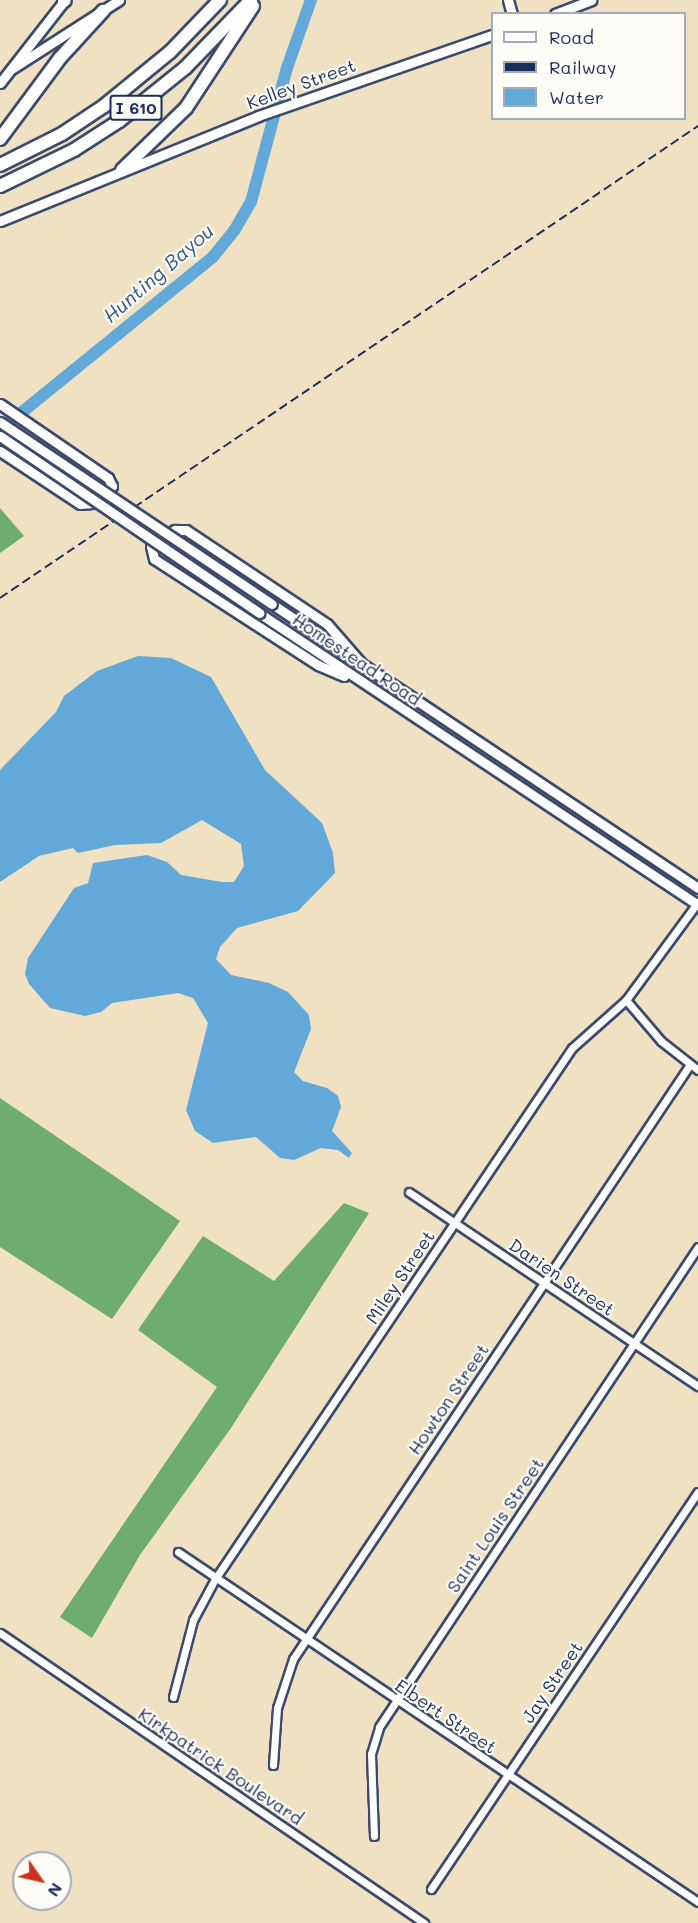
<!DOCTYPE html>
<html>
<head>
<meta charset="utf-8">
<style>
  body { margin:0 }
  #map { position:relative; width:698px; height:1923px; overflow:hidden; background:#f0e1c2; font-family:Mali,sans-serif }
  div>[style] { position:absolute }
  .forest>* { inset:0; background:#6ead6e }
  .water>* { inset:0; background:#62a8d8 }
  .river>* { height:12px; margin:-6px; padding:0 6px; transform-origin:6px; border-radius:6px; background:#62a8d8 }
  .roads { filter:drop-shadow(2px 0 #3b4a6d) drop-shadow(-2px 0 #3b4a6d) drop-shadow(0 2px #3b4a6d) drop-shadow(0 -2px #3b4a6d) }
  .minor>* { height:7px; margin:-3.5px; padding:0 3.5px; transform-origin:3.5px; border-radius:3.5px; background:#fff }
  .secondary>* { height:9px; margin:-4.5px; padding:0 4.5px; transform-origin:4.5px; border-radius:4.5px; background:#fff }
  .motorway>* { height:12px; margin:-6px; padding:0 6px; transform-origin:6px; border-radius:6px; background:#fff }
  .rail>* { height:2px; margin-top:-1px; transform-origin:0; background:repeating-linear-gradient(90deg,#1b2f5e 0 9px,transparent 0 13.5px) }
  .bridges { filter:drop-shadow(2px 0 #3b4a6d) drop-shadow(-2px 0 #3b4a6d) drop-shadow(0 2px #3b4a6d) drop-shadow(0 -2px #3b4a6d) }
  .secondary-bridge>* { height:9px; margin:-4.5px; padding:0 4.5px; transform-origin:4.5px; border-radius:4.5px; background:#fff }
  span { translate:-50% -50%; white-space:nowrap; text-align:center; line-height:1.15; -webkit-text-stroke:4.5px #fdfcf7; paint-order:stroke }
  .shield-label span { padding:2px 4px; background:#fdfcf7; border:2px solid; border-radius:4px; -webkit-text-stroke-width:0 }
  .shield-label { font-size:16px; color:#1b2f5e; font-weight:700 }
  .street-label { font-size:18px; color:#1b2f5e }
  .water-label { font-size:20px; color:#345989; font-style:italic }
  .legend { position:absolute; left:491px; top:12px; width:195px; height:108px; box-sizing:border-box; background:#fdfcf7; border:2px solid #a3aaba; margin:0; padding:8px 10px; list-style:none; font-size:18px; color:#1b2f5e }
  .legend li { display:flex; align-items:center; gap:12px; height:30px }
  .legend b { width:30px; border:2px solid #a3aaba }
  .north { position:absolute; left:12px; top:1851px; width:60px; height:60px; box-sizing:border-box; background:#fdfcf7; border:2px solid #a3aaba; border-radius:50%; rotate:124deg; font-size:16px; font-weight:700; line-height:24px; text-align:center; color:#1b2f5e }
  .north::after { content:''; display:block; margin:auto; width:21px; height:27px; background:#c8321e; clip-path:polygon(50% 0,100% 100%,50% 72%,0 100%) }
</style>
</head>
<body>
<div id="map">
  <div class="forest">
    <div style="clip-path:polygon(0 508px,24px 536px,0 553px)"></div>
    <div style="clip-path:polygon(0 1098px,180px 1221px,112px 1319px,0 1247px)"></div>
    <div style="clip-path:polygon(344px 1203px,369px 1213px,231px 1428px,140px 1555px,92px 1638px,60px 1617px,217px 1387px,138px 1330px,203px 1236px,274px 1281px)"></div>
  </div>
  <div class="water">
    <div style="clip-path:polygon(138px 656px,171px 658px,211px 677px,265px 770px,322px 823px,333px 853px,335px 873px,298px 911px,237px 928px,220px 947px,216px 959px,231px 975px,269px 983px,288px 992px,309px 1015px,311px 1029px,294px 1072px,303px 1081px,327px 1088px,338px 1096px,341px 1107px,332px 1131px,352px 1153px,349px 1158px,338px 1150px,321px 1148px,294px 1160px,280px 1158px,256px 1137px,213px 1143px,195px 1131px,186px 1110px,208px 1023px,193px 998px,178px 993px,112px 1003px,101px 1012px,85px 1016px,50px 1008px,29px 984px,25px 974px,28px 958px,74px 888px,88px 883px,93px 863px,147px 855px,167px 862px,181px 875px,222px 882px,234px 882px,244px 866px,241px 844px,202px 820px,161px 843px,115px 845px,78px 853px,73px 848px,39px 856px,0 882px,0 770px,56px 712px,64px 696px,97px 671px)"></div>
  </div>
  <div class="river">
    <div style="left:0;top:430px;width:273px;rotate:-39.1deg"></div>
    <div style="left:212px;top:258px;width:35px;rotate:-51deg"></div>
    <div style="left:234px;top:231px;width:34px;rotate:-60deg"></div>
    <div style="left:251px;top:202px;width:139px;rotate:-75deg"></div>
    <div style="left:287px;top:68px;width:72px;rotate:-70.6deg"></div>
  </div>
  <div class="roads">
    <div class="minor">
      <div style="left:626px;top:1000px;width:54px;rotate:49.5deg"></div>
      <div style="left:661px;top:1041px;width:47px;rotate:38.1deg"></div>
      <div style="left:409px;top:1192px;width:348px;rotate:33.9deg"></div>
      <div style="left:178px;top:1552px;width:627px;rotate:33.94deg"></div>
      <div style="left:0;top:1633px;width:514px;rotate:34.37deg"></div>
      <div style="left:173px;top:1697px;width:80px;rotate:-75.4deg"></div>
      <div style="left:193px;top:1620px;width:47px;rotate:-61.8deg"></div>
      <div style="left:215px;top:1579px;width:640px;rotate:-56.09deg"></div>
      <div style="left:572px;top:1048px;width:72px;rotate:-41.6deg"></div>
      <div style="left:626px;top:1000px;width:122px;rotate:-53.7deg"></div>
      <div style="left:273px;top:1765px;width:57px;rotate:-86deg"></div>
      <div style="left:277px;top:1708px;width:52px;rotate:-71.9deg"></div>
      <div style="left:293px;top:1659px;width:713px;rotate:-56.27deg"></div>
      <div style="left:374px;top:1836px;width:82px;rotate:-92.1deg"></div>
      <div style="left:371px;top:1754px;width:28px;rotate:-73deg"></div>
      <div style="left:379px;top:1727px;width:576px;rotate:-56.39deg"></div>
      <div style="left:431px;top:1889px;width:478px;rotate:-56.1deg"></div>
    </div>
    <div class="secondary">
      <div style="left:508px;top:0;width:15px;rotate:74deg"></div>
      <div style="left:555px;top:14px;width:39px;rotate:-21deg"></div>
      <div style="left:13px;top:68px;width:126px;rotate:-32.7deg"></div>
      <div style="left:0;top:83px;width:104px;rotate:-52deg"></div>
      <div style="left:0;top:221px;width:279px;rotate:-22.1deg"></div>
      <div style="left:258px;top:116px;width:248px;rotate:-19.1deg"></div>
      <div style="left:0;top:404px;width:131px;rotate:34.4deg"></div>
      <div style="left:108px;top:478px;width:9px;rotate:63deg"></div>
      <div style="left:112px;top:486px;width:25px;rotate:138deg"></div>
      <div style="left:93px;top:503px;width:13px;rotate:176deg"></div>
      <div style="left:80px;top:504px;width:96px;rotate:-146.5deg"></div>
      <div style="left:272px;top:604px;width:512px;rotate:33.69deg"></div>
      <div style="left:259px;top:613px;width:527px;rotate:33.63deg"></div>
      <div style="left:344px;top:676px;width:28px;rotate:-157deg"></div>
      <div style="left:318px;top:665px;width:195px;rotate:-147.1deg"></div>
      <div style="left:154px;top:559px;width:13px;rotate:-103deg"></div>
      <div style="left:151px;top:546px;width:29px;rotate:-34deg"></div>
      <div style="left:175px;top:530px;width:11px"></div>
      <div style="left:186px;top:530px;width:169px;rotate:33.7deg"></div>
      <div style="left:327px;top:624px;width:52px;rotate:48.9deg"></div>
    </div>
    <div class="motorway">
      <div style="left:64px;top:1px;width:1px;rotate:-45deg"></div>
      <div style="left:0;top:139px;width:101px;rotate:-53.5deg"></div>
      <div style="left:60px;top:58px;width:64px;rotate:-47.5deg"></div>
      <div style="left:0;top:165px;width:69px;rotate:-26.6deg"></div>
      <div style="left:62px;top:134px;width:50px;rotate:-33.7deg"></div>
      <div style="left:104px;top:106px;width:85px;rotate:-39.3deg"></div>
      <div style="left:170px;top:52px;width:72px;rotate:-46.1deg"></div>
      <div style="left:122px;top:170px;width:89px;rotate:-44.1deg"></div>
      <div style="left:186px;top:108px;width:122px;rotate:-56.7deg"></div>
      <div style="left:0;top:186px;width:82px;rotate:-25.9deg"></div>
      <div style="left:74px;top:150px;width:54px;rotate:-32.8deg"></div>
      <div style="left:119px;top:121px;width:85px;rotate:-38.8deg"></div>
      <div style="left:185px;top:68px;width:95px;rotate:-45.9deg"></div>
    </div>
  </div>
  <div class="rail">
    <div style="left:0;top:598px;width:843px;rotate:-34.07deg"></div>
  </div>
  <div class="bridges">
    <div class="secondary-bridge">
      <div style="left:0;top:422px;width:327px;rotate:33.8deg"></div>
      <div style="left:0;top:436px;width:314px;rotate:34.3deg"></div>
    </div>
  </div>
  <div class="shield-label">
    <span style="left:136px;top:108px">I 610</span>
  </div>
  <div class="street-label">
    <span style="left:301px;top:84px;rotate:-20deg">Kelley Street</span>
    <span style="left:357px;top:659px;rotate:34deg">Homestead Road</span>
    <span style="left:400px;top:1277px;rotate:-56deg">Miley Street</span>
    <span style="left:562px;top:1277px;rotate:34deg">Darien Street</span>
    <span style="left:448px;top:1399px;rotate:-56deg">Howton Street</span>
    <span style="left:495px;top:1525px;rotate:-56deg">Saint Louis Street</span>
    <span style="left:552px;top:1682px;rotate:-56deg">Jay Street</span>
    <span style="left:446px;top:1716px;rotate:34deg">Elbert Street</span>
    <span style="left:221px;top:1766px;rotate:34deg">Kirkpatrick Boulevard</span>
  </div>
  <div class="water-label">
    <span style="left:158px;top:273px;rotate:-41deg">Hunting Bayou</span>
  </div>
  <ul class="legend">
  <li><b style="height:8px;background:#fff"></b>Road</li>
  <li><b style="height:8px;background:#1b2f5e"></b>Railway</li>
  <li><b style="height:16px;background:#62a8d8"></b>Water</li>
  </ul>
  <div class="north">N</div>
</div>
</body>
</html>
